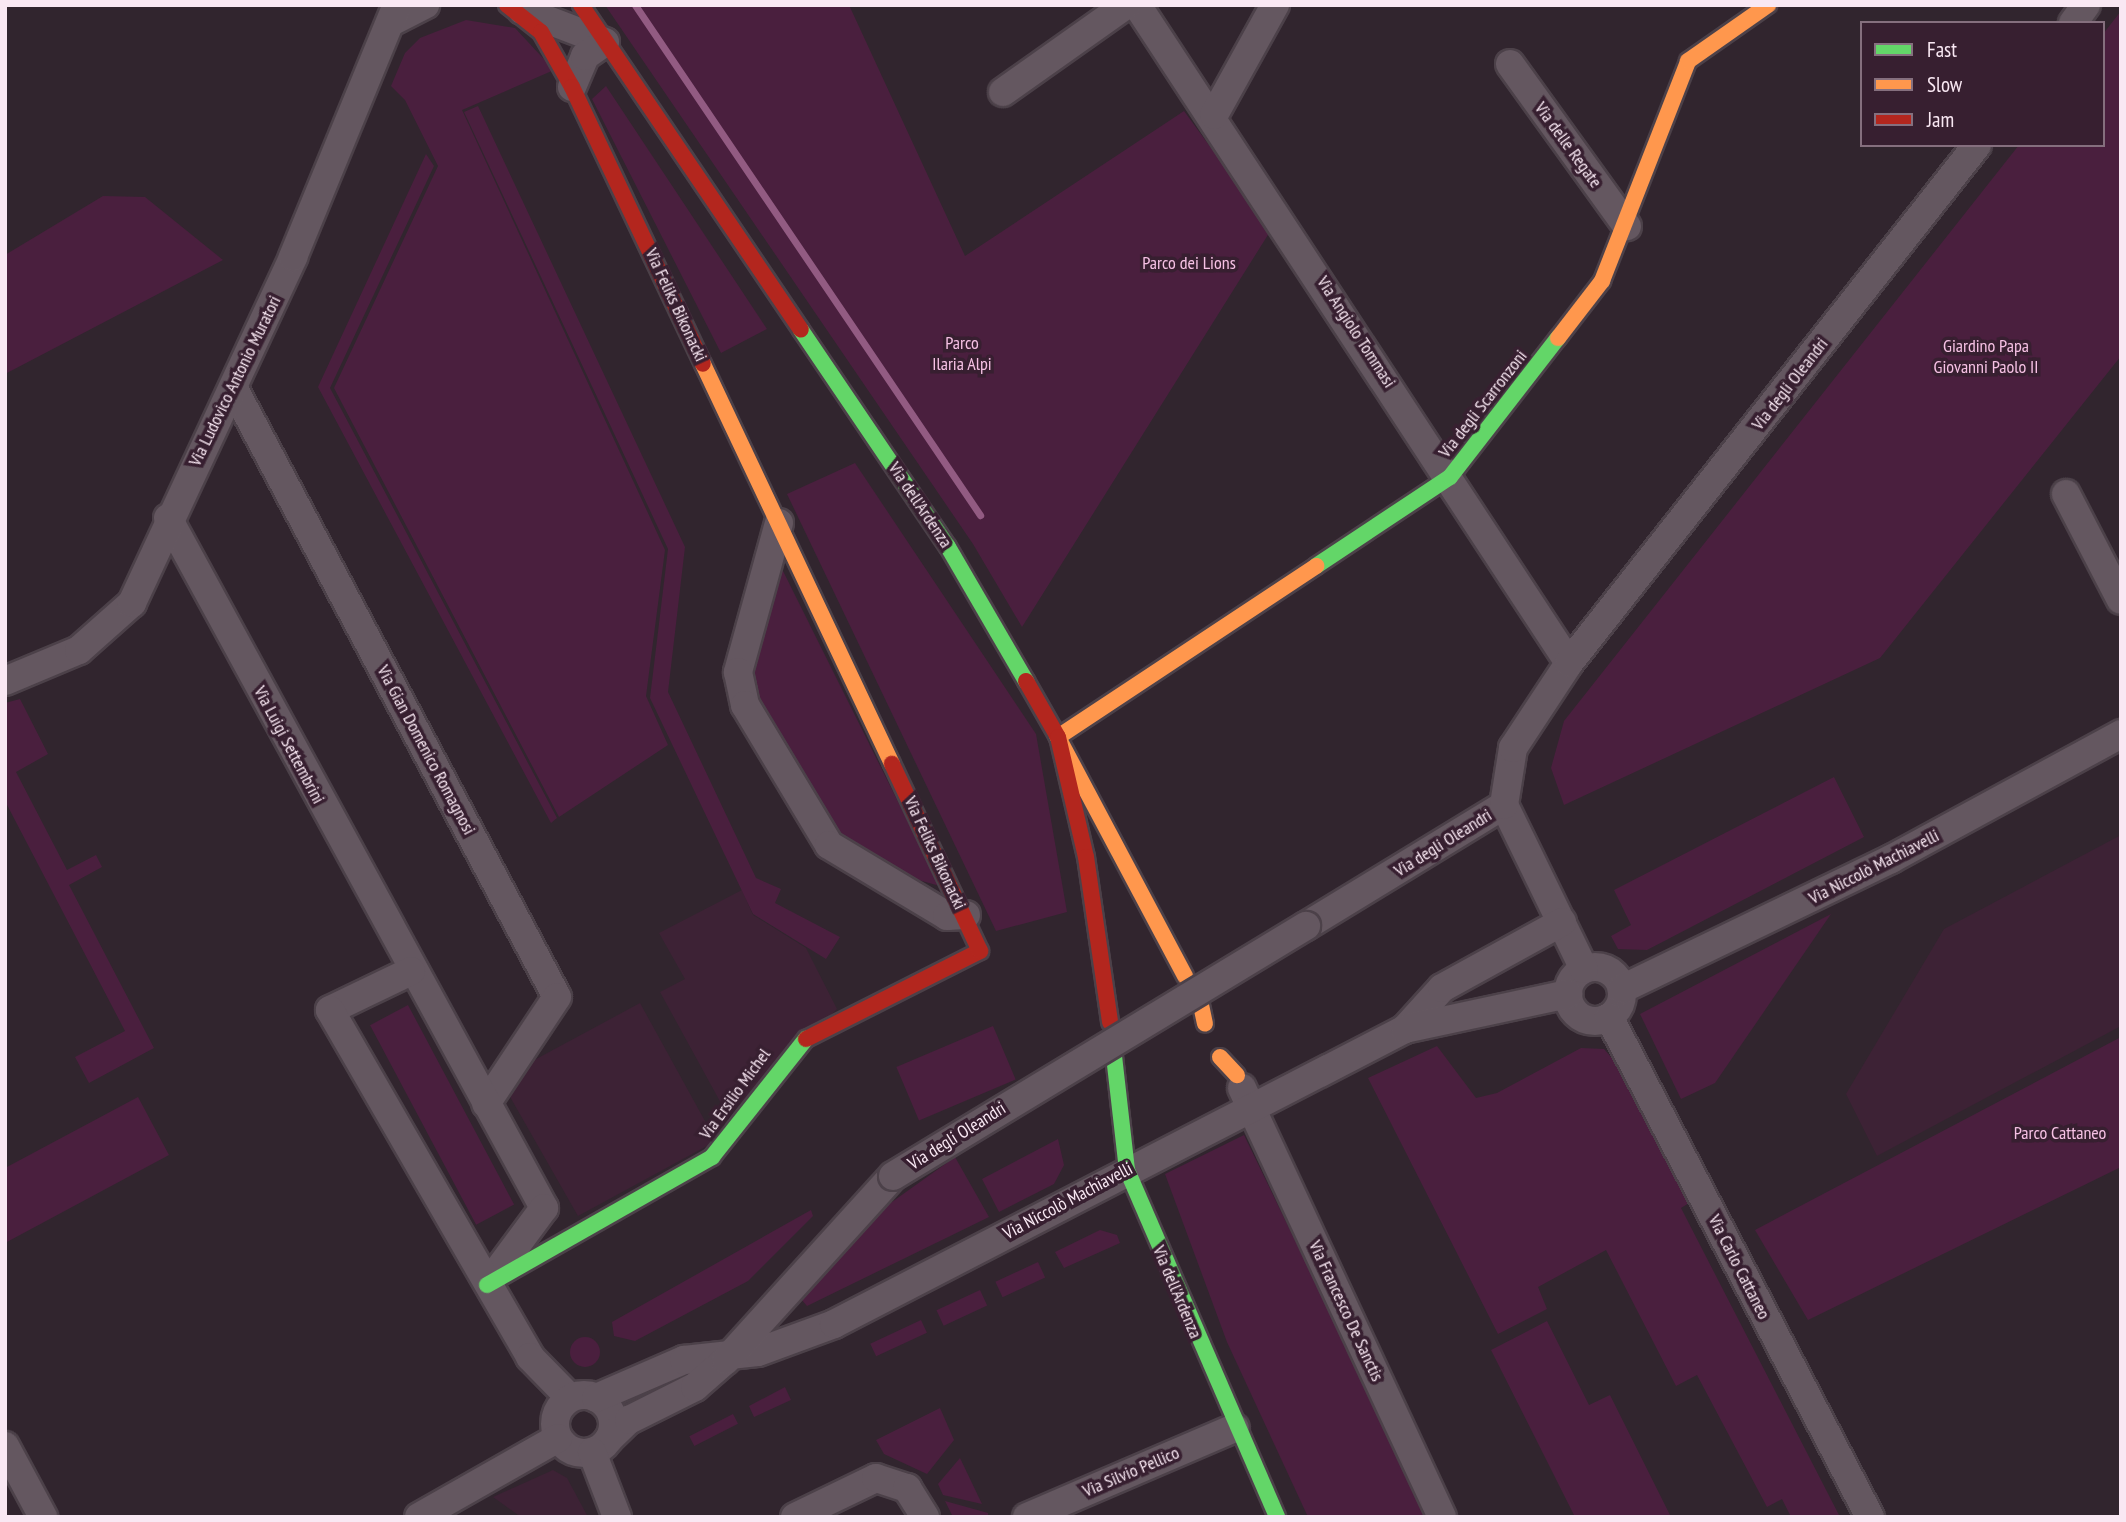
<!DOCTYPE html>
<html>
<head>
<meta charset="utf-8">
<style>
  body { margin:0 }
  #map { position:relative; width:2126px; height:1522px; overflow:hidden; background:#31252e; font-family:"PT Sans Narrow",sans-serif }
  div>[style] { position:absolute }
  .built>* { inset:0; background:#3d2235 }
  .green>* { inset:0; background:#4a1f3e; transform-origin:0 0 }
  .round { border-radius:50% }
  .stream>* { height:7px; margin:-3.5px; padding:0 3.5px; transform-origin:3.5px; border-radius:3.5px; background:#925b82 }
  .roads { filter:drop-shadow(2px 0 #4c4149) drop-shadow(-2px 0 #4c4149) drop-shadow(0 2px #4c4149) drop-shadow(0 -2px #4c4149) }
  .street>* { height:28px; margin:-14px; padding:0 14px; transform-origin:14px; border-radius:14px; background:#645760 }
  .street>.ring { margin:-14px; padding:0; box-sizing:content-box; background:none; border:28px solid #645760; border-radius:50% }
  .fast>* { height:16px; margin:-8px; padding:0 8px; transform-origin:8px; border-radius:8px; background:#63d668 }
  .slow>* { height:16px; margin:-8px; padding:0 8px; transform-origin:8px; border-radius:8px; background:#ff974d }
  .jam>* { height:16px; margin:-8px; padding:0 8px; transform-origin:8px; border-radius:8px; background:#b3261e }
  .bridges { filter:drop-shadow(2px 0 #4c4149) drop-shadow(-2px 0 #4c4149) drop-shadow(0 2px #4c4149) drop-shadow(0 -2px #4c4149) }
  .street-bridge>* { height:28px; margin:-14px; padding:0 14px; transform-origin:14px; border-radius:14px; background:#645760 }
  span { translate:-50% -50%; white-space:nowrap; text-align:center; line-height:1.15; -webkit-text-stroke:7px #371f30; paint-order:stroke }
  .street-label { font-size:18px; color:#f9e8f3 }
  .park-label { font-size:18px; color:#f6c1e4 }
  .frame { position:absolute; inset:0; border:7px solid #f9e8f3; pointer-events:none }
  .legend { position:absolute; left:1860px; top:21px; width:245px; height:126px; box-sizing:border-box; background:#371f30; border:2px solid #856f7e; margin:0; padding:9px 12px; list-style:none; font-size:21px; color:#f9e8f3 }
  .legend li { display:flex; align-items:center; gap:14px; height:35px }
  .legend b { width:35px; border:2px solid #856f7e }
</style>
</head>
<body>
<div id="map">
  <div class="built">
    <div style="clip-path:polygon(2121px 835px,2121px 1026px,1877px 1156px,1846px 1094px,1944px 929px)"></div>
    <div style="clip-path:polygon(742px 890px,753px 915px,806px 948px,837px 1009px,728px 1116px,660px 992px,685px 979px,659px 933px)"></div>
    <div style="clip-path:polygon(640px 1003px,716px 1141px,578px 1216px,505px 1088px,514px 1071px)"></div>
    <div style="clip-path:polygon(553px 1470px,567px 1478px,588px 1517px,521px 1517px,493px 1497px)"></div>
  </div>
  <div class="green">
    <div style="clip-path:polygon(605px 5px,849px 5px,965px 256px,1184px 111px,1271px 230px,1022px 627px,973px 544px)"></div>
    <div style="clip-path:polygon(2121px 11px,2121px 356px,1880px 658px,1564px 805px,1551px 768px,1564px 721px,2019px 145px,2103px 145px,2103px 34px)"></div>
    <div style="clip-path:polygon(466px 20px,515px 28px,554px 70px,462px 110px,665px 550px,646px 696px,668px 745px,559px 817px,334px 388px,438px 166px,405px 100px,391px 86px,405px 53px,420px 38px)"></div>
    <div style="clip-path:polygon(606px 86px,767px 329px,721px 353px,592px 99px)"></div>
    <div style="clip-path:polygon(478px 106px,685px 547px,668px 692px,756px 878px,781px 889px,775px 903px,840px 937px,826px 959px,753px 914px,650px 698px,668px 549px,464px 112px)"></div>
    <div style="clip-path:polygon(426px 154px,434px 166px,330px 388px,557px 818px,551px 823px,318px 387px)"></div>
    <div style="clip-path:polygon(103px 196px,145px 197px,223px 260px,5px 374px,5px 255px)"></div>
    <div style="clip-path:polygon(855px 463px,1036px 734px,1067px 912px,996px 931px,787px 494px)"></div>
    <div style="clip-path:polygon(780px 565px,940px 886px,904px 876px,833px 834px,745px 686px)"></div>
    <div style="clip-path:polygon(20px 699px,48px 754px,16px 772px,67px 870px,96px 855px,102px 867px,69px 885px,154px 1048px,89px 1083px,75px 1057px,125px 1031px,5px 801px,5px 703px)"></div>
    <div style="clip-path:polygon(1834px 777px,1864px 837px,1647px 950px,1618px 949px,1611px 936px,1631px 925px,1614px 890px)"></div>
    <div style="clip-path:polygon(1831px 914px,1715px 1083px,1681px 1099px,1640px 1014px)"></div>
    <div style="left:408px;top:1005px;width:226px;height:43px;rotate:62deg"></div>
    <div style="left:993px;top:1026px;width:58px;height:105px;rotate:67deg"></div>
    <div style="clip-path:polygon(2121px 1037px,2121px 1167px,1808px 1320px,1755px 1230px)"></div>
    <div style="clip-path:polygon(1437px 1046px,1476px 1098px,1497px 1093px,1581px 1048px,1604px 1049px,1617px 1064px,1689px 1203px,1681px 1208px,1840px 1517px,1791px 1517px,1782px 1499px,1767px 1507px,1697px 1375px,1676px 1386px,1606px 1250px,1538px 1287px,1547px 1309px,1498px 1334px,1368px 1078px)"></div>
    <div style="clip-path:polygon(138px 1097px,169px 1155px,5px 1243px,5px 1168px)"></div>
    <div style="clip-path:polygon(1244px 1135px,1429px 1517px,1308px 1517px,1227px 1342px,1165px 1174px)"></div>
    <div style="clip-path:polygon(1058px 1139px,1064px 1165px,1054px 1184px,999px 1212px,982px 1179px)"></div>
    <div style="clip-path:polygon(955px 1157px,989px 1217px,807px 1306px,801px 1299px,806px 1292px,871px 1217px)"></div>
    <div style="clip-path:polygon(811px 1210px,813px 1216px,748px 1281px,635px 1341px,614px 1336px,612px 1322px)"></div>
    <div style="clip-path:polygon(1100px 1230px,1117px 1235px,1120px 1243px,1064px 1268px,1055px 1252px)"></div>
    <div style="left:1038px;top:1262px;width:17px;height:47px;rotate:65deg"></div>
    <div style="left:980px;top:1290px;width:17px;height:48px;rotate:65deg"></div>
    <div style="left:921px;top:1320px;width:14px;height:56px;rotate:65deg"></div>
    <div style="clip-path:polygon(1547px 1321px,1589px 1405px,1610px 1395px,1671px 1517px,1575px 1517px,1491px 1350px)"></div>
    <div class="round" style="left:570px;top:1337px;width:30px;height:30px"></div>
    <div style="clip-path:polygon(785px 1387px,791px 1400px,754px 1417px,749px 1406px)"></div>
    <div style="clip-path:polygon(940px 1408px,954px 1440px,927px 1474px,884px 1454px,876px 1440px)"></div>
    <div style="left:733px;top:1414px;width:11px;height:49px;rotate:63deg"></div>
    <div style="clip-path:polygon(960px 1458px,982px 1504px,943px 1495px,938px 1484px)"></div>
    <div style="clip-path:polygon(945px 1501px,988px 1513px,988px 1517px,953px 1517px)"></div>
  </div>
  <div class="stream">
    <div style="left:635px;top:5px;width:616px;rotate:55.92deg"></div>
  </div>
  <div class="roads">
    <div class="street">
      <div style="left:1137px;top:5px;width:787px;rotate:56.71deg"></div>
      <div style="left:522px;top:10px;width:89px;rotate:21.1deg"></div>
      <div style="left:395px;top:20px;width:34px;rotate:-27deg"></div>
      <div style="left:2073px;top:23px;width:22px;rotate:-54deg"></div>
      <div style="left:1510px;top:64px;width:200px;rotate:54.2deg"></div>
      <div style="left:572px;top:87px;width:34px;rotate:-67deg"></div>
      <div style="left:585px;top:56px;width:24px;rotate:-35deg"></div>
      <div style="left:1003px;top:92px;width:151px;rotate:-35.3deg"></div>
      <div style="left:1214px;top:115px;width:126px;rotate:-61deg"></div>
      <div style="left:234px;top:389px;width:688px;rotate:62.02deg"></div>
      <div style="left:557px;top:997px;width:128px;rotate:123.6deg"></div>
      <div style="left:2066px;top:494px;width:119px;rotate:62.6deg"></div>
      <div style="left:168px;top:518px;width:786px;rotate:61.41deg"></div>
      <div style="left:544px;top:1208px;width:86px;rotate:126.5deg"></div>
      <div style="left:779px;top:523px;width:155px;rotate:105.4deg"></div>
      <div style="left:738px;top:672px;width:34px;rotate:78deg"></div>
      <div style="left:745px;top:705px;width:163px;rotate:59deg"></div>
      <div style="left:829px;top:845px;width:138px;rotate:31deg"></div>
      <div style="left:947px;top:916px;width:19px;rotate:-3deg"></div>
      <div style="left:5px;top:681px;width:80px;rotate:-22.7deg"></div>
      <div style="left:79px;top:650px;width:71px;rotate:-41.6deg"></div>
      <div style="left:132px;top:603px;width:382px;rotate:-65deg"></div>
      <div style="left:293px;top:257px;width:273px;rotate:-67.6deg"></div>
      <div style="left:1306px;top:926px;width:232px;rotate:-31.4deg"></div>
      <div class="ring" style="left:1568px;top:967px;width:26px;height:26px"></div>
      <div style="left:1584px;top:969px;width:182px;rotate:-116deg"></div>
      <div style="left:1504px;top:805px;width:58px;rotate:-81deg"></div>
      <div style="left:1513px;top:748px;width:102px;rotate:-56.6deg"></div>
      <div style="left:1569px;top:663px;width:659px;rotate:-51.77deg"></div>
      <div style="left:411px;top:971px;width:90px;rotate:154.3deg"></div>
      <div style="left:330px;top:1010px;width:401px;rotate:60deg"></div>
      <div style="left:530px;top:1357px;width:57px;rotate:45.7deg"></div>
      <div style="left:1622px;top:989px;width:299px;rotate:-25.8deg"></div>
      <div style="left:1891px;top:859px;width:262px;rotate:-28.5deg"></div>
      <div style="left:1609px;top:1017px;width:564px;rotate:62.44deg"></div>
      <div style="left:1405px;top:1029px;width:55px;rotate:-47.9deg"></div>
      <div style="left:1442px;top:988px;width:137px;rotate:-28.8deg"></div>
      <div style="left:1242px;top:1088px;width:473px;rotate:65deg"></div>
      <div class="ring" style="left:555px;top:1395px;width:30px;height:30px"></div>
      <div style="left:596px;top:1398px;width:96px;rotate:-23.4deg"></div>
      <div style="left:684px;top:1360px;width:74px;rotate:-6.2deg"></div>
      <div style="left:758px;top:1352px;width:81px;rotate:-20.2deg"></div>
      <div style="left:834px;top:1324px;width:643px;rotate:-27.32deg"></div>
      <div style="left:1405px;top:1029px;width:167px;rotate:-12.1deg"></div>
      <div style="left:609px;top:1439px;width:28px;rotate:-44deg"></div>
      <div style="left:629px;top:1420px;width:74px;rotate:-26.6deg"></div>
      <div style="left:695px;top:1387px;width:41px;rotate:-41.1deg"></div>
      <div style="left:726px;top:1360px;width:248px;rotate:-47.8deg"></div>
      <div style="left:5px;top:1446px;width:81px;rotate:61.8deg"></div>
      <div style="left:592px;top:1452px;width:70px;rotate:69deg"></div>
      <div style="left:419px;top:1517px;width:160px;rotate:-29.6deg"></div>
      <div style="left:795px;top:1517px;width:90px;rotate:-25.7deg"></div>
      <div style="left:876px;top:1478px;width:33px;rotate:18deg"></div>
      <div style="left:907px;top:1488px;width:34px;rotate:58deg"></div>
      <div style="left:1027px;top:1517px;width:226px;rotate:-23.2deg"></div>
    </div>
    <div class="fast">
      <div style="left:801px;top:330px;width:262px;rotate:55.9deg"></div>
      <div style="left:948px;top:547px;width:155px;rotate:59.8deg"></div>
      <div style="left:1316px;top:566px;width:161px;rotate:-33.6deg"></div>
      <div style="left:1450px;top:477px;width:176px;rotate:-52.2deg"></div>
      <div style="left:1114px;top:1056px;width:115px;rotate:83.5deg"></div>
      <div style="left:1127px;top:1170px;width:378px;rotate:66.6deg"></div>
      <div style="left:487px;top:1285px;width:259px;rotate:-29.6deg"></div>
      <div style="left:712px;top:1157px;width:151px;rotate:-51.5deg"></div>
    </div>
    <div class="slow">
      <div style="left:1558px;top:338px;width:72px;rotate:-52.3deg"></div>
      <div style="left:1602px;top:281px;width:236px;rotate:-68.6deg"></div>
      <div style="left:1688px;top:61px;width:98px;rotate:-35deg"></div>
      <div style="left:703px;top:364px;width:442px;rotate:64.7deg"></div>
      <div style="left:1185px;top:976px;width:271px;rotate:-118deg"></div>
      <div style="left:1058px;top:737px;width:310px;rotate:-33.5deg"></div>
      <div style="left:1201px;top:1005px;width:19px;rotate:78deg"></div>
      <div style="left:1220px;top:1057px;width:25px;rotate:47deg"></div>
    </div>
    <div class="jam">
      <div style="left:507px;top:5px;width:43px;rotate:38.5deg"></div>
      <div style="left:541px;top:32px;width:63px;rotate:60.6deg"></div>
      <div style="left:572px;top:87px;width:306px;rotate:64.7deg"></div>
      <div style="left:581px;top:5px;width:392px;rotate:55.9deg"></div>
      <div style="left:1026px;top:681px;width:64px;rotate:60.3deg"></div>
      <div style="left:1058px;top:737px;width:123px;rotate:76.9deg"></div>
      <div style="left:1086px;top:857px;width:167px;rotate:81.7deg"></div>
      <div style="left:806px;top:1039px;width:195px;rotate:-26.8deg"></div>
      <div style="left:980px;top:951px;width:207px;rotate:-115.2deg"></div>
    </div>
  </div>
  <div class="bridges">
    <div class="street-bridge">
      <div style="left:893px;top:1176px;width:483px;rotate:-31.2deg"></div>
    </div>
  </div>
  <div class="street-label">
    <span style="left:1568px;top:145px;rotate:54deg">Via delle Regate</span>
    <span style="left:676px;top:305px;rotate:65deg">Via Feliks Bikonacki</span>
    <span style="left:1356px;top:332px;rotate:57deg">Via Angiolo Tommasi</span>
    <span style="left:235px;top:381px;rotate:-64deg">Via Ludovico Antonio Muratori</span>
    <span style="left:1790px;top:384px;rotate:-52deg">Via degli Oleandri</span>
    <span style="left:1483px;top:404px;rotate:-52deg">Via degli Scarronzoni</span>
    <span style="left:920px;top:505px;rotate:56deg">Via dell'Ardenza</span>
    <span style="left:289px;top:745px;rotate:62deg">Via Luigi Settembrini</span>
    <span style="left:426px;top:750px;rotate:62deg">Via Gian Domenico Romagnosi</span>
    <span style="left:1443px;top:843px;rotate:-32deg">Via degli Oleandri</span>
    <span style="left:935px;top:853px;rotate:65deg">Via Feliks Bikonacki</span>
    <span style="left:1874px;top:867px;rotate:-27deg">Via Niccolò Machiavelli</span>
    <span style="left:735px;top:1094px;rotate:-54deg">Via Ersilio Michel</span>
    <span style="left:957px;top:1136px;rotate:-32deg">Via degli Oleandri</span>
    <span style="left:1068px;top:1201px;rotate:-28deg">Via Niccolò Machiavelli</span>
    <span style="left:1739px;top:1267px;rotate:63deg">Via Carlo Cattaneo</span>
    <span style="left:1177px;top:1292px;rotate:67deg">Via dell'Ardenza</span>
    <span style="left:1346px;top:1311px;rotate:65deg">Via Francesco De Sanctis</span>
    <span style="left:1131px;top:1472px;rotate:-23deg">Via Silvio Pellico</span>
  </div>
  <div class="park-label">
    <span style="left:1189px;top:263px">Parco dei Lions</span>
    <span style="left:962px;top:354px">Parco<br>Ilaria Alpi</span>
    <span style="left:1986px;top:357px">Giardino Papa<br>Giovanni Paolo II</span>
    <span style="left:2060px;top:1133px">Parco Cattaneo</span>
  </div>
  <div class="frame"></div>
  <ul class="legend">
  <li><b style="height:9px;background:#63d668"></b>Fast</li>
  <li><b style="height:9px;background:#ff974d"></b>Slow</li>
  <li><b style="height:9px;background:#b3261e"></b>Jam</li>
  </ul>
</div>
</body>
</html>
